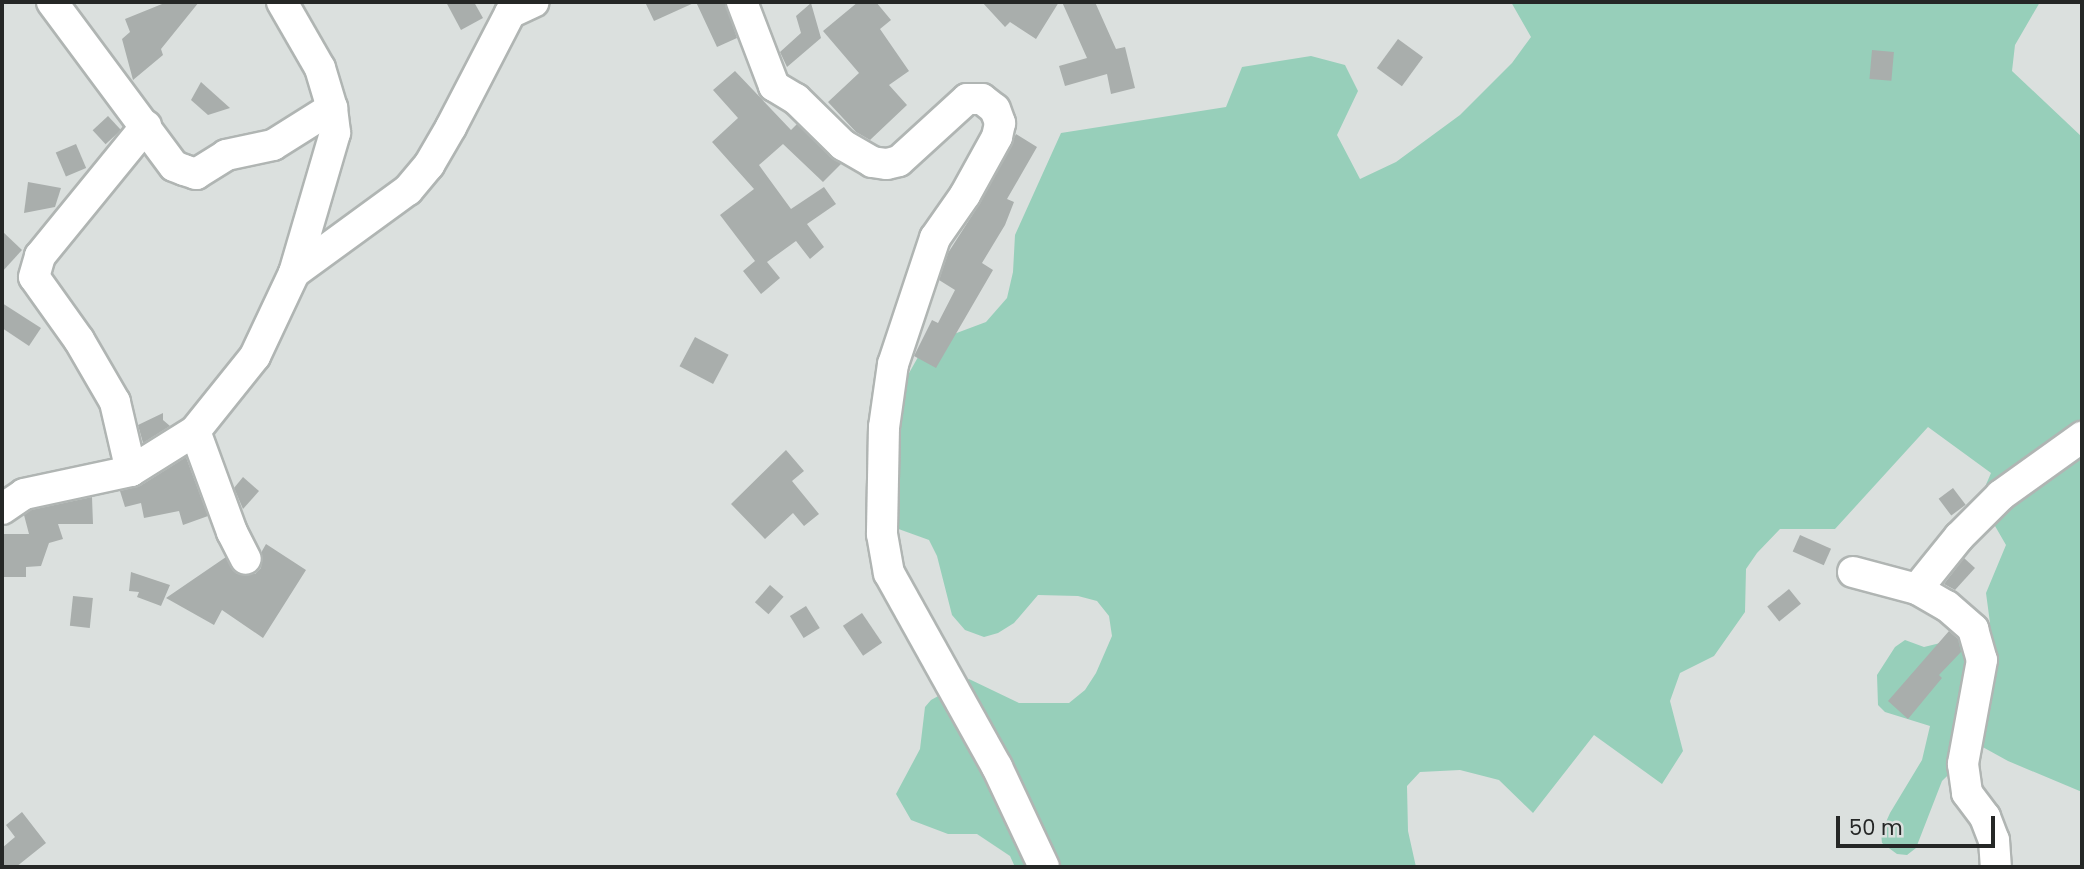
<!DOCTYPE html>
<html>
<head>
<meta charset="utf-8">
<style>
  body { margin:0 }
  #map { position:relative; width:2084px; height:869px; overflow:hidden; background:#dbe0de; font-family:Poppins,sans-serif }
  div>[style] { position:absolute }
  .green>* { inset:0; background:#97cfba }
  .building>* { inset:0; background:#a9aeac; transform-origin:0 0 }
  .roads { filter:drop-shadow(2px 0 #b0b5b3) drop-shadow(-2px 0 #b0b5b3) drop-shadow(0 2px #b0b5b3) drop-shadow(0 -2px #b0b5b3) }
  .minor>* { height:30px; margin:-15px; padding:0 15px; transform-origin:15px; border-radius:15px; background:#fff }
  span { translate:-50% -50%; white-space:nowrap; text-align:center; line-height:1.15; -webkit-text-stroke:5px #dbe0de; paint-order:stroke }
  .frame { position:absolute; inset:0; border:4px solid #252726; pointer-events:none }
  .scale { position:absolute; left:1836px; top:816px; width:159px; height:32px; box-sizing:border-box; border:4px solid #252726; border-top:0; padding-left:9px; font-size:21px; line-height:24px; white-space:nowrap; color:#252726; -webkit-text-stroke:5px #dbe0de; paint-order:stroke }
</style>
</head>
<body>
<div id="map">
  <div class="green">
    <div style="clip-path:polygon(1511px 2px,2040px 2px,2015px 45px,2012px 71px,2082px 137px,2082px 792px,2008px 761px,1979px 745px,1942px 781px,1916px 848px,1907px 855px,1897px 854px,1882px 843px,1881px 833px,1890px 813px,1922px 760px,1930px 726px,1885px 712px,1878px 705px,1877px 675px,1895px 647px,1905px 640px,1924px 647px,1985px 632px,1990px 623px,1986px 593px,2006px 545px,1995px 526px,1976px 508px,1991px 473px,1928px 427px,1835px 529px,1780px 529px,1757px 553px,1746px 569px,1745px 612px,1714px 656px,1680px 673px,1670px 701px,1683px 751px,1662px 784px,1594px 735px,1533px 813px,1499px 780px,1460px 770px,1420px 772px,1407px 786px,1408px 831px,1416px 867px,1015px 867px,1010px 856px,977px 834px,948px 834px,911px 820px,896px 794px,920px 749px,925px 707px,931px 700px,969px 679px,1019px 703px,1069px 703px,1085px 690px,1096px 673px,1112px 636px,1109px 616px,1097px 601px,1078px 596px,1038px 595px,1014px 623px,998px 633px,984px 637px,965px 630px,952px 615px,937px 556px,929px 540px,893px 527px,893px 475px,904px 382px,922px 350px,930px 343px,986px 322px,1007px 298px,1013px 272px,1015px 235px,1061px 133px,1226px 107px,1242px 67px,1311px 56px,1345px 65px,1358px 91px,1337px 135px,1360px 179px,1396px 162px,1460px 115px,1512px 63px,1531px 37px)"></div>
  </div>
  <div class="building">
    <div style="clip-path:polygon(167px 2px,199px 2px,161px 49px,163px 55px,133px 80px,122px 39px,130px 32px,125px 19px)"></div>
    <div style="clip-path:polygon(446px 2px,474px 2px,483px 18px,461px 30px)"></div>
    <div style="clip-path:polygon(645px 2px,725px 2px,737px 38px,717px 47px,696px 2px,654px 21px)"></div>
    <div style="clip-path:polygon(858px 2px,876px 2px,891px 20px,880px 29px,909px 71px,889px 85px,907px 105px,870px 140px,856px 132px,828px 102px,859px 73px,823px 31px)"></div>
    <div style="clip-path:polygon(982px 2px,1059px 2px,1036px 39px,1010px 22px,1005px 27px)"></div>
    <div style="clip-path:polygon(1062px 2px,1095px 2px,1116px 49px,1125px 47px,1135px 88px,1111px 94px,1107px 74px,1065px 86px,1059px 66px,1087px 58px)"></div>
    <div style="clip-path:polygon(811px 3px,821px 38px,787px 67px,780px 52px,801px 33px,796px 16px)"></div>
    <div style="left:1398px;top:39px;width:31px;height:36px;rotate:36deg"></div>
    <div style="left:1872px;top:50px;width:22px;height:29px;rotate:5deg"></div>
    <div style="clip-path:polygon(735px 71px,791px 130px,797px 124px,841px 164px,823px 182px,783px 144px,759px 165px,791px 209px,824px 187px,836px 204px,807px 224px,824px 247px,810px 259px,796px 241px,767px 262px,780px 278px,761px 294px,743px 271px,755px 261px,720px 215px,754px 189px,712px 142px,738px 118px,713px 90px)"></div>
    <div style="clip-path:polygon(201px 82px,230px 108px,208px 115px,191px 100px)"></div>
    <div style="left:108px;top:116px;width:19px;height:21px;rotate:47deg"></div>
    <div style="clip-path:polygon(1016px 134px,1037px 147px,1007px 199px,1014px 202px,1005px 225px,982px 263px,993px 270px,936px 368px,914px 356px,932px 320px,938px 323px,955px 290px,939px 280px,948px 253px,980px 203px)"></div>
    <div style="left:76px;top:144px;width:26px;height:22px;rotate:67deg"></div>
    <div style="clip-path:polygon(28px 182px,61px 188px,55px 207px,24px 213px)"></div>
    <div style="clip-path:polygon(2px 231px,22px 250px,2px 272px)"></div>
    <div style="clip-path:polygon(2px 303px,41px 328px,29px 346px,2px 328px)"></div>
    <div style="left:695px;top:337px;width:38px;height:33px;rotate:28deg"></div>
    <div style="clip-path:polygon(163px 413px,163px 420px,170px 426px,143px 443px,138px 425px)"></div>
    <div style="clip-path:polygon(786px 450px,804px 471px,792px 481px,819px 514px,804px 526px,793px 513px,765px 539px,731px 504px)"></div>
    <div style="clip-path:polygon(186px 457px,208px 516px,183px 525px,179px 511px,144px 518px,141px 503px,125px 507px,120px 491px,140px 486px)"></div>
    <div style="clip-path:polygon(243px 477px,259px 491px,243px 509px,234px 488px)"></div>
    <div style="left:1953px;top:488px;width:21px;height:18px;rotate:53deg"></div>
    <div style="clip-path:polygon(92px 497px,93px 524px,58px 524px,63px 539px,49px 543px,41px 566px,26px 567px,26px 577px,2px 577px,2px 534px,29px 534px,24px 515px,31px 510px)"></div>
    <div style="left:1800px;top:535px;width:34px;height:18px;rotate:24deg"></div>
    <div style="clip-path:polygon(266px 544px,306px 570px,263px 638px,222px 610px,214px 625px,166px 598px,226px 557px,237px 574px,255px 574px,261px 568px,262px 551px)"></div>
    <div style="clip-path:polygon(1964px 558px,1975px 568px,1955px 590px,1944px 584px)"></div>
    <div style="clip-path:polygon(131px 572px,170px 585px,161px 606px,137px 597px,139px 592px,129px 591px)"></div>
    <div style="left:770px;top:585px;width:18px;height:23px;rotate:41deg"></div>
    <div style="left:1789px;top:589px;width:19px;height:28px;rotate:51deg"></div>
    <div style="left:73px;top:596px;width:20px;height:30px;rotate:6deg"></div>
    <div style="left:806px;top:606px;width:26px;height:19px;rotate:58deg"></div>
    <div style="left:862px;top:613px;width:36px;height:23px;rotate:56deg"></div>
    <div style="clip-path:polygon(1949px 631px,1958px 639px,1961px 652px,1939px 675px,1942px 678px,1908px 719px,1888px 701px)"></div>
    <div style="clip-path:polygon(22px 812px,46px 843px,16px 867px,2px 867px,2px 848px,15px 837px,6px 825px)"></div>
  </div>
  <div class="roads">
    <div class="minor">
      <div style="left:52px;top:2px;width:204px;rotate:53.4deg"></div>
      <div style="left:174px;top:166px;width:11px;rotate:22deg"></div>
      <div style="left:184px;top:170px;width:13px;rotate:18deg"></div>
      <div style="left:196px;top:174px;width:36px;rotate:-32deg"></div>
      <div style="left:226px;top:155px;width:48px;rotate:-12deg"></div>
      <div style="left:273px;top:145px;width:70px;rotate:-32.1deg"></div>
      <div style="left:282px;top:2px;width:76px;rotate:60.1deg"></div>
      <div style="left:320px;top:68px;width:42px;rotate:73.3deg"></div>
      <div style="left:332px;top:108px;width:25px;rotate:83deg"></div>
      <div style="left:335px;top:133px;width:146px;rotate:106.3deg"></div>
      <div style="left:742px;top:2px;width:90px;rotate:69.1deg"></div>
      <div style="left:774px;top:86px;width:26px;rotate:31deg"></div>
      <div style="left:796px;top:99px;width:66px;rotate:44.4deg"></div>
      <div style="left:843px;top:145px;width:34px;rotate:30deg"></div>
      <div style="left:872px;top:162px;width:15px;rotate:8deg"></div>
      <div style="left:887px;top:164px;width:12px;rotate:-14deg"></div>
      <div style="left:899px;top:161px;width:92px;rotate:-42.4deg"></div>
      <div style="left:967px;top:99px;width:15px"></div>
      <div style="left:982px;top:99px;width:16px;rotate:38deg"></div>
      <div style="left:995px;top:109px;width:15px;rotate:70deg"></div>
      <div style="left:1000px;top:123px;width:14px;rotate:102deg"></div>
      <div style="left:997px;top:137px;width:66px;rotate:118.9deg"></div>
      <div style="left:965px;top:195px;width:52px;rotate:124.9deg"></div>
      <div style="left:935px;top:238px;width:133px;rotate:108.4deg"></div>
      <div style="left:893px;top:364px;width:64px;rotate:98.1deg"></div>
      <div style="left:884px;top:427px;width:107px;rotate:91.1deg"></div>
      <div style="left:882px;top:534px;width:40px;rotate:80deg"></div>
      <div style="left:889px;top:573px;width:222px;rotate:60.9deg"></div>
      <div style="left:997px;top:767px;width:110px;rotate:64.8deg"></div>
      <div style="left:195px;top:431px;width:108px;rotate:69.9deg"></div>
      <div style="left:232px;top:532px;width:30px;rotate:63deg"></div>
      <div style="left:131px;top:471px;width:71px;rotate:-103.1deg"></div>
      <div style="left:115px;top:402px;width:72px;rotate:-120.1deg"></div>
      <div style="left:79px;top:340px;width:77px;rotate:-125.5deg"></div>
      <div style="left:34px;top:277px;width:22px;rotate:-74deg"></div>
      <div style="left:40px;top:256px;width:168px;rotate:-50.8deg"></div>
      <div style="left:2px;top:509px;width:27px;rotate:-34deg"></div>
      <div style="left:24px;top:494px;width:109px;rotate:-12.1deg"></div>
      <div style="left:131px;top:471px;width:75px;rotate:-32deg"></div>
      <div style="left:195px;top:431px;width:96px;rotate:-51.3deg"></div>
      <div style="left:255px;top:356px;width:92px;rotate:-64.8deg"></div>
      <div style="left:294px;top:273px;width:141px;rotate:-36.1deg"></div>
      <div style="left:408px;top:190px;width:33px;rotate:-50deg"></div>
      <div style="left:429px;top:165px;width:44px;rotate:-59.9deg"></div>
      <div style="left:451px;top:127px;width:128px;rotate:-62.6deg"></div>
      <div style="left:510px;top:13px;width:26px;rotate:-25deg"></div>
      <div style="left:1853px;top:572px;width:66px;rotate:14.9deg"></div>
      <div style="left:1917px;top:589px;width:34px;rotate:30deg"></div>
      <div style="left:1947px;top:606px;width:35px;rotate:41deg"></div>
      <div style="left:1973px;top:629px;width:32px;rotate:74deg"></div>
      <div style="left:1982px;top:660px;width:106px;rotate:100.4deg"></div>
      <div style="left:1963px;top:764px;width:29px;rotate:82deg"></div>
      <div style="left:1967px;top:793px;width:30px;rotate:53deg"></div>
      <div style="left:1985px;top:817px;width:25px;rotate:69deg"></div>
      <div style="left:1994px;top:840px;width:27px;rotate:86deg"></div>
      <div style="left:1917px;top:589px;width:67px;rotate:-51.1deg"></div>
      <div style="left:1959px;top:537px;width:59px;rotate:-45deg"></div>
      <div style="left:2001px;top:495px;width:100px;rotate:-35.6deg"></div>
    </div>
  </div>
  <div class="frame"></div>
  <div class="scale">50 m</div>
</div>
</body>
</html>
